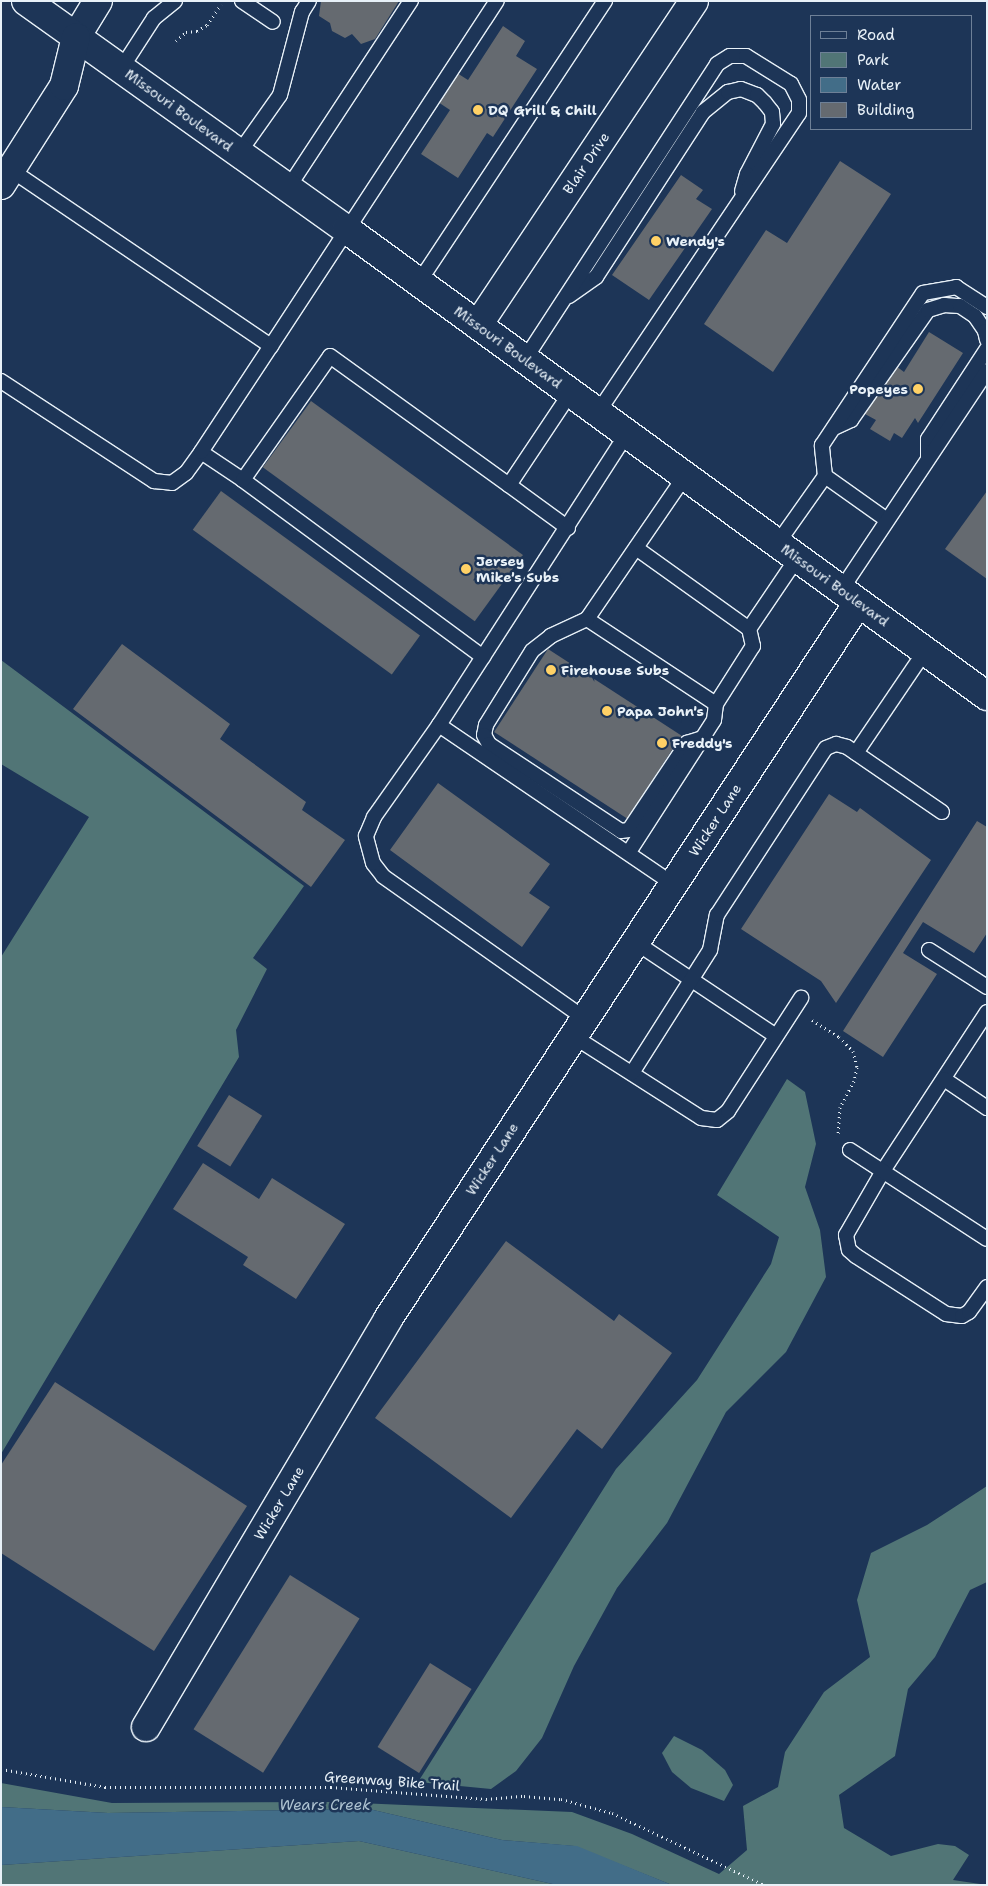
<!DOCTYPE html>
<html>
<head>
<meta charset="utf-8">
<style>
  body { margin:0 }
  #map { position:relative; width:988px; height:1886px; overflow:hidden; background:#1d3557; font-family:"Shantell Sans",sans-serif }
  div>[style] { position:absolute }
  .green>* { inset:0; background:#517576 }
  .water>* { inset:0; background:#426d88 }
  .building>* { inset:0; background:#656a70; transform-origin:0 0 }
  .path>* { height:3px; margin-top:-1.5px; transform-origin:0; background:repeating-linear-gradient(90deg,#e8f1f8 0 1px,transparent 0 5px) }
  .roads { filter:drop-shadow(1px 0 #e8f1f8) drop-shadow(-1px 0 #e8f1f8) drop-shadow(0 1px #e8f1f8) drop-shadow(0 -1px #e8f1f8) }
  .lane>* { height:14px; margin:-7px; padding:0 7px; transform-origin:7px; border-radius:7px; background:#1d3557 }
  .street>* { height:28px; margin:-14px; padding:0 14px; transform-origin:14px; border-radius:14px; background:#1d3557 }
  .secondary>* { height:28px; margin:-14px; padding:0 14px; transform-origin:14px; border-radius:14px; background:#1d3557 }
  .dots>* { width:14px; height:14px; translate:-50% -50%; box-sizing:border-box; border:2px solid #1d3557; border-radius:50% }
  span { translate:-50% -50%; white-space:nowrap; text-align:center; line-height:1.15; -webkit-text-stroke:5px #1d3557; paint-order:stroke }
  .street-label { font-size:14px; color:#e8f1f8 }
  .poi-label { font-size:14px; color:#e8f1f8; font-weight:700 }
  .left { translate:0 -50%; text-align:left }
  .right { translate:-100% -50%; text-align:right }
  .water-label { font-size:15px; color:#aec3d1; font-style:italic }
  .frame { position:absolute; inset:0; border:2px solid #e8f1f8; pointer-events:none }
  .legend { position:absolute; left:810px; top:15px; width:162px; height:115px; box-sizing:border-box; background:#1d3557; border:1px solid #6e8097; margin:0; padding:6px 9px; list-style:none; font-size:15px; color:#e8f1f8 }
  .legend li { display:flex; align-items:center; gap:10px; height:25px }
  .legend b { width:25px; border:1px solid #6e8097 }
</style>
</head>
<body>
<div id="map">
  <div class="green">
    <div style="clip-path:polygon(1px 660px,304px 886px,253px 958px,267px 969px,236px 1030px,239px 1057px,1px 1454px,1px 957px,89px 817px,1px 764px)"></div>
    <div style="clip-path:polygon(787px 1079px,805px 1092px,816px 1144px,805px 1187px,820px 1230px,826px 1277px,786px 1352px,726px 1412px,667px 1523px,617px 1588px,574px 1666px,542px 1738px,516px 1771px,491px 1789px,418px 1782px,616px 1469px,697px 1380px,771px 1264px,779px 1237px,717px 1195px)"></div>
    <div style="clip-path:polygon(987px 1486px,987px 1582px,970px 1590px,935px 1657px,908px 1689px,895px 1756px,839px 1795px,844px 1828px,891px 1856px,938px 1844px,955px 1846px,969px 1855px,953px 1880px,987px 1885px,672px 1885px,574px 1846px,502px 1840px,369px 1809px,108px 1813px,1px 1807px,1px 1783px,112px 1803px,335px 1802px,572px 1812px,632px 1834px,719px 1874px,747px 1850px,743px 1806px,778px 1787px,785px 1752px,824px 1692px,870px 1657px,857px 1600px,871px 1553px,927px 1525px)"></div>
    <div style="clip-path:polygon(674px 1736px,702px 1750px,725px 1770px,733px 1785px,724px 1801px,691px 1788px,672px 1772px,662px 1753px)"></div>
    <div style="clip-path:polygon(359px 1841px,557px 1885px,1px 1885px,1px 1865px)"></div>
  </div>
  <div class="water">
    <div style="clip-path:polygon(1px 1807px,108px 1813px,369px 1809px,502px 1840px,577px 1846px,672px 1885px,557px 1885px,359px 1841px,1px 1865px)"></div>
  </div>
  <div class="building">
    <div style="clip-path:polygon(321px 1px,399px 1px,375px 39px,361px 44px,352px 34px,345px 38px,332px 31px,330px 23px,319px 16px)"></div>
    <div style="clip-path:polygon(503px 26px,525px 41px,516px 56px,537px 69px,493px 137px,487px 133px,458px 178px,421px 154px,450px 110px,438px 102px,457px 73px,468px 80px)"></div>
    <div style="clip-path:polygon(840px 161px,891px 194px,773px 372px,704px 324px,766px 230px,787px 243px)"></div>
    <div style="clip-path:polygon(681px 175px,703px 190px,696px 199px,712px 209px,649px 300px,612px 275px)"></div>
    <div style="clip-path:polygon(929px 332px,963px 353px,918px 423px,915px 418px,902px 438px,894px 433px,890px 441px,870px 429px,876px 420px,865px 414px,896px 366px,904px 372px)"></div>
    <div style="left:311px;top:401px;width:262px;height:82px;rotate:36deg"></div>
    <div style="left:221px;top:491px;width:246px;height:48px;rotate:36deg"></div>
    <div style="clip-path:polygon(987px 491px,987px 579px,945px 549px)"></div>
    <div style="clip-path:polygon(122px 644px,230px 724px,220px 739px,306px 802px,302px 810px,345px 840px,311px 887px,73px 709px)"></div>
    <div style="left:548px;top:649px;width:159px;height:99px;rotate:33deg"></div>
    <div style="clip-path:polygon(438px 783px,550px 864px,529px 893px,550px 907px,522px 947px,390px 850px)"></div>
    <div style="clip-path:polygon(829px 794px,857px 812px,860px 808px,931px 860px,836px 1003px,821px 981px,741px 929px)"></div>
    <div style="clip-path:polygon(977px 821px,987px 827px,987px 933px,974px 953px,923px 922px,903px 953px,937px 974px,883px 1057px,843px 1031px)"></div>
    <div style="left:229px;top:1095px;width:39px;height:60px;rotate:32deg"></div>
    <div style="clip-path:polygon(203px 1163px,259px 1199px,272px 1178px,345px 1224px,296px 1299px,243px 1265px,248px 1257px,173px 1209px)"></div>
    <div style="clip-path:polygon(506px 1241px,614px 1321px,619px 1314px,672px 1353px,602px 1449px,577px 1429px,511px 1518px,375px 1418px)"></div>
    <div style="clip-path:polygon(55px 1382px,247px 1506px,154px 1651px,1px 1553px,1px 1465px)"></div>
    <div style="left:290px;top:1575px;width:82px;height:182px;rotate:32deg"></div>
    <div style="left:430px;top:1663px;width:49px;height:99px;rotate:32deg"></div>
  </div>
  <div class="path">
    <div style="left:176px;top:41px;width:13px;rotate:-42deg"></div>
    <div style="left:186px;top:32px;width:11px;rotate:-5deg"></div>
    <div style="left:197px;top:31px;width:12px;rotate:-31deg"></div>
    <div style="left:207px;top:25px;width:25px;rotate:-56deg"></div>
    <div style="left:812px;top:1020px;width:32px;rotate:32deg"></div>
    <div style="left:839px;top:1037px;width:20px;rotate:45deg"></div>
    <div style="left:853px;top:1051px;width:16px;rotate:76deg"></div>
    <div style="left:857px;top:1067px;width:14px;rotate:102deg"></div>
    <div style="left:854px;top:1081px;width:30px;rotate:118deg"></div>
    <div style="left:840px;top:1107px;width:27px;rotate:94deg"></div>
    <div style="left:1px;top:1769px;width:106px;rotate:9.8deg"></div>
    <div style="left:105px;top:1787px;width:226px"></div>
    <div style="left:331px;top:1787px;width:155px;rotate:4.4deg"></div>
    <div style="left:486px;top:1799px;width:38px;rotate:-5deg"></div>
    <div style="left:524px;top:1796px;width:37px;rotate:5deg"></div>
    <div style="left:561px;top:1799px;width:53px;rotate:15.4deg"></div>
    <div style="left:612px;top:1813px;width:168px;rotate:25.3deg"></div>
  </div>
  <div class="roads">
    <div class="lane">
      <div style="left:242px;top:1px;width:37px;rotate:34deg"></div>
      <div style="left:121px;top:69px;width:61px;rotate:-57.1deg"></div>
      <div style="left:154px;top:18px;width:27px;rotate:-39deg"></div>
      <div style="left:239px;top:153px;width:71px;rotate:-54.7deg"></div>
      <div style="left:280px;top:95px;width:86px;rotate:-75.2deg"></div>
      <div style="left:302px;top:12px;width:13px;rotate:-58deg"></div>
      <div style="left:11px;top:170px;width:314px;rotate:34.1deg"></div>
      <div style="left:271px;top:346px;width:412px;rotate:-56.8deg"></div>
      <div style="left:288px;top:188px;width:224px;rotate:-56.7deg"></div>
      <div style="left:419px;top:282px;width:337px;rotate:-56.5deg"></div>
      <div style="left:569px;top:296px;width:33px;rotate:-35deg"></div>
      <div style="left:596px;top:277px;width:197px;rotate:-57deg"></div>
      <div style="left:703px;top:112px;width:32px;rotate:-39deg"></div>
      <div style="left:728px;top:92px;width:13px;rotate:-13deg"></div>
      <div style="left:741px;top:89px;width:17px;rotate:21deg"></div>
      <div style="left:757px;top:95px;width:11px;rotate:45deg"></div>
      <div style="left:765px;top:103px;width:11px;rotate:52deg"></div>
      <div style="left:772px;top:112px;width:12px;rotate:85deg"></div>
      <div style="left:773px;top:124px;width:56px;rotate:117.5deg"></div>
      <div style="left:747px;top:174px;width:18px;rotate:106deg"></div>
      <div style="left:525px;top:359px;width:352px;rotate:-56.9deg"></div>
      <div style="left:717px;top:64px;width:15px;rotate:-32deg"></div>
      <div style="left:730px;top:56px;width:16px"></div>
      <div style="left:746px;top:56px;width:53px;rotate:31.9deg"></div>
      <div style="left:791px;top:84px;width:18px;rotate:63deg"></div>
      <div style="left:799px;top:100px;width:13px;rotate:90deg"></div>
      <div style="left:799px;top:113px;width:360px;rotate:123.9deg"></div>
      <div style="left:1px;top:381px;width:183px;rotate:33.2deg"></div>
      <div style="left:154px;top:481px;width:18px;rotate:6deg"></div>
      <div style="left:172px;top:483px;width:17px;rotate:-36deg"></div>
      <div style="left:186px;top:473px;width:26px;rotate:-54deg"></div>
      <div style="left:834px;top:428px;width:19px;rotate:-25deg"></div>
      <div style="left:851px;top:420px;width:134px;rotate:-55deg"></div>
      <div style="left:928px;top:310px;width:17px;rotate:-17deg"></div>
      <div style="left:944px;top:305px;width:16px;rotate:4deg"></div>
      <div style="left:960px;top:306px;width:18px;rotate:34deg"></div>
      <div style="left:975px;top:316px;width:18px;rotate:56deg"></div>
      <div style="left:985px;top:331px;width:9px;rotate:77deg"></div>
      <div style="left:928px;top:458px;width:19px;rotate:-90deg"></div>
      <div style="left:928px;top:439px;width:108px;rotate:-56.8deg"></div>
      <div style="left:685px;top:476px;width:173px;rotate:124.4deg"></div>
      <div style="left:587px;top:619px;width:154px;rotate:33.4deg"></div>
      <div style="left:716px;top:704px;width:69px;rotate:-57.5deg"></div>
      <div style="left:753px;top:646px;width:17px;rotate:-103deg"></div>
      <div style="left:749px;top:629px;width:86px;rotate:-55.9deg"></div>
      <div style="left:825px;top:476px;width:76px;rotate:35.4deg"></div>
      <div style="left:243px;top:480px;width:50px;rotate:-146.3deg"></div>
      <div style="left:201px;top:452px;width:127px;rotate:-56.6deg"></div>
      <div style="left:509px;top:485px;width:73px;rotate:36.1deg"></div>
      <div style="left:777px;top:544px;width:83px;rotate:-54.8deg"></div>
      <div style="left:825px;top:476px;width:31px;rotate:-96deg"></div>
      <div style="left:822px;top:445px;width:182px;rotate:-56.4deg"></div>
      <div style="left:923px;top:293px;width:34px;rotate:-10deg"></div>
      <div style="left:956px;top:287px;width:37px;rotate:33deg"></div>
      <div style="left:636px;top:548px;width:139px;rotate:35.6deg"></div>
      <div style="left:841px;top:590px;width:263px;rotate:-56.3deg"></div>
      <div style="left:587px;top:619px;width:40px;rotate:155deg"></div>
      <div style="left:551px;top:636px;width:24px;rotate:142deg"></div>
      <div style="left:532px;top:651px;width:87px;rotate:121.9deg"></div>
      <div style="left:486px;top:725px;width:10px;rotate:101deg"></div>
      <div style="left:484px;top:735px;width:10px;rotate:61deg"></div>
      <div style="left:489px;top:744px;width:158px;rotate:33.4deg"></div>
      <div style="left:621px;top:831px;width:8px;rotate:-7deg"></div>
      <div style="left:629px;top:830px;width:105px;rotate:-56.3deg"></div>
      <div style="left:687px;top:743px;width:16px;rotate:-18deg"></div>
      <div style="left:483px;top:657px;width:298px;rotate:-143.6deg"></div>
      <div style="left:243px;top:480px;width:151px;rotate:-54.9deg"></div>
      <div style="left:330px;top:356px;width:221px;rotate:35.8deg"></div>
      <div style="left:509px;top:485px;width:112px;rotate:-56.3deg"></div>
      <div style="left:439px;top:725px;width:283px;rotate:34.2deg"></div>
      <div style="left:856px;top:753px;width:123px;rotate:-55.9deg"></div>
      <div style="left:629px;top:852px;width:157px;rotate:-57.2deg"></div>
      <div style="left:714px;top:720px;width:16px;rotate:-83deg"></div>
      <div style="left:635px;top:942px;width:169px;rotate:33.7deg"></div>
      <div style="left:929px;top:950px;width:69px;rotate:32.5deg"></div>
      <div style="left:987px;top:1012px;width:190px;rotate:123.2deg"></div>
      <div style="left:883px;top:1171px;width:74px;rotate:120deg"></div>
      <div style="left:846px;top:1235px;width:15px;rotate:79deg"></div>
      <div style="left:849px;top:1250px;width:9px;rotate:41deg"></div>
      <div style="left:856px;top:1256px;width:107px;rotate:32.8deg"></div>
      <div style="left:946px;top:1314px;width:16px;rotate:7deg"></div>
      <div style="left:962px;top:1316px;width:8px;rotate:-30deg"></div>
      <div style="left:969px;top:1312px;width:31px;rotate:-54deg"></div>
      <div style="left:584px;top:1018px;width:246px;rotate:-144.8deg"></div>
      <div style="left:383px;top:876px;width:16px;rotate:-128deg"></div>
      <div style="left:373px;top:863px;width:28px;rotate:-105deg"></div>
      <div style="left:366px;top:836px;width:21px;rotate:-67deg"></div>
      <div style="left:374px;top:817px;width:113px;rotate:-54.8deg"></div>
      <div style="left:439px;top:725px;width:347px;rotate:-57.2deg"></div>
      <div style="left:573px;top:1036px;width:152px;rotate:32.6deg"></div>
      <div style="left:701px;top:1118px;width:16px;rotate:7deg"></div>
      <div style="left:717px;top:1120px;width:14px;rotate:-39deg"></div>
      <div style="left:728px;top:1111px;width:135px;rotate:-57.1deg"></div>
      <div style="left:632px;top:1073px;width:146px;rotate:-57.6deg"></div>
      <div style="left:710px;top:950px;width:36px;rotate:-79deg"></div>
      <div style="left:717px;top:915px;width:199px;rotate:-56.9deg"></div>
      <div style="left:826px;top:748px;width:11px;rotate:-22deg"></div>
      <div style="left:836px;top:744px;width:11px;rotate:15deg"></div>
      <div style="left:847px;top:747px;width:115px;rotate:34.4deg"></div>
      <div style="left:944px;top:1079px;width:52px;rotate:34deg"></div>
      <div style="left:850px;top:1150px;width:163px;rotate:33deg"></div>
    </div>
    <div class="street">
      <div style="left:76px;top:37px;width:42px;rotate:-58.6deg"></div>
      <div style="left:478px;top:325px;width:389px;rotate:-56.3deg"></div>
      <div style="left:146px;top:1727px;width:474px;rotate:-59.3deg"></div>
      <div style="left:388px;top:1319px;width:856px;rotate:-56.72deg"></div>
    </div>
    <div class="secondary">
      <div style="left:26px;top:1px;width:393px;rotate:35.5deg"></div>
      <div style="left:346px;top:229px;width:793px;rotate:36.08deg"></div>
      <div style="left:1px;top:185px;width:117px;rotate:-57.5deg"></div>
      <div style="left:64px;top:86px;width:50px;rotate:-76.2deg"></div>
    </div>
  </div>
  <div class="dots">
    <div style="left:478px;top:110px;background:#ffd166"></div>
    <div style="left:656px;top:241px;background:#ffd166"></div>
    <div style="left:918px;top:389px;background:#ffd166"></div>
    <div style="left:466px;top:569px;background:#ffd166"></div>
    <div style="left:551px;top:670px;background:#ffd166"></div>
    <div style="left:607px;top:711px;background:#ffd166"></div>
    <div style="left:662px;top:743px;background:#ffd166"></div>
  </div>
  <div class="street-label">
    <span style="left:179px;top:110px;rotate:36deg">Missouri Boulevard</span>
    <span style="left:586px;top:163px;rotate:-56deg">Blair Drive</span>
    <span style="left:508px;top:347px;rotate:36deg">Missouri Boulevard</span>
    <span style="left:835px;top:585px;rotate:36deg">Missouri Boulevard</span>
    <span style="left:715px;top:820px;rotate:-57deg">Wicker Lane</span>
    <span style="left:492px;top:1159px;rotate:-57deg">Wicker Lane</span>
    <span style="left:279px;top:1503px;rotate:-59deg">Wicker Lane</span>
    <span style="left:392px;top:1781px;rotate:4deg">Greenway Bike Trail</span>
  </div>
  <div class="poi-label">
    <span class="left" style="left:488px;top:110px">DQ Grill &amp; Chill</span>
    <span class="left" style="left:666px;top:241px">Wendy's</span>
    <span class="right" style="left:908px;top:389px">Popeyes</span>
    <span class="left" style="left:476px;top:569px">Jersey<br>Mike's Subs</span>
    <span class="left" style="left:561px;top:670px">Firehouse Subs</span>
    <span class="left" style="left:617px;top:711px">Papa John's</span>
    <span class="left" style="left:672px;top:743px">Freddy's</span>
  </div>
  <div class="water-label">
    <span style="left:325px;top:1806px">Wears Creek</span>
  </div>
  <div class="frame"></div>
  <ul class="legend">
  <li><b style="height:6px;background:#1d3557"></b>Road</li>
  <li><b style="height:14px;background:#517576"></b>Park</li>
  <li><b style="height:14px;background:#426d88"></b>Water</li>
  <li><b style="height:14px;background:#656a70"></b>Building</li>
  </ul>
</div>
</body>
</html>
